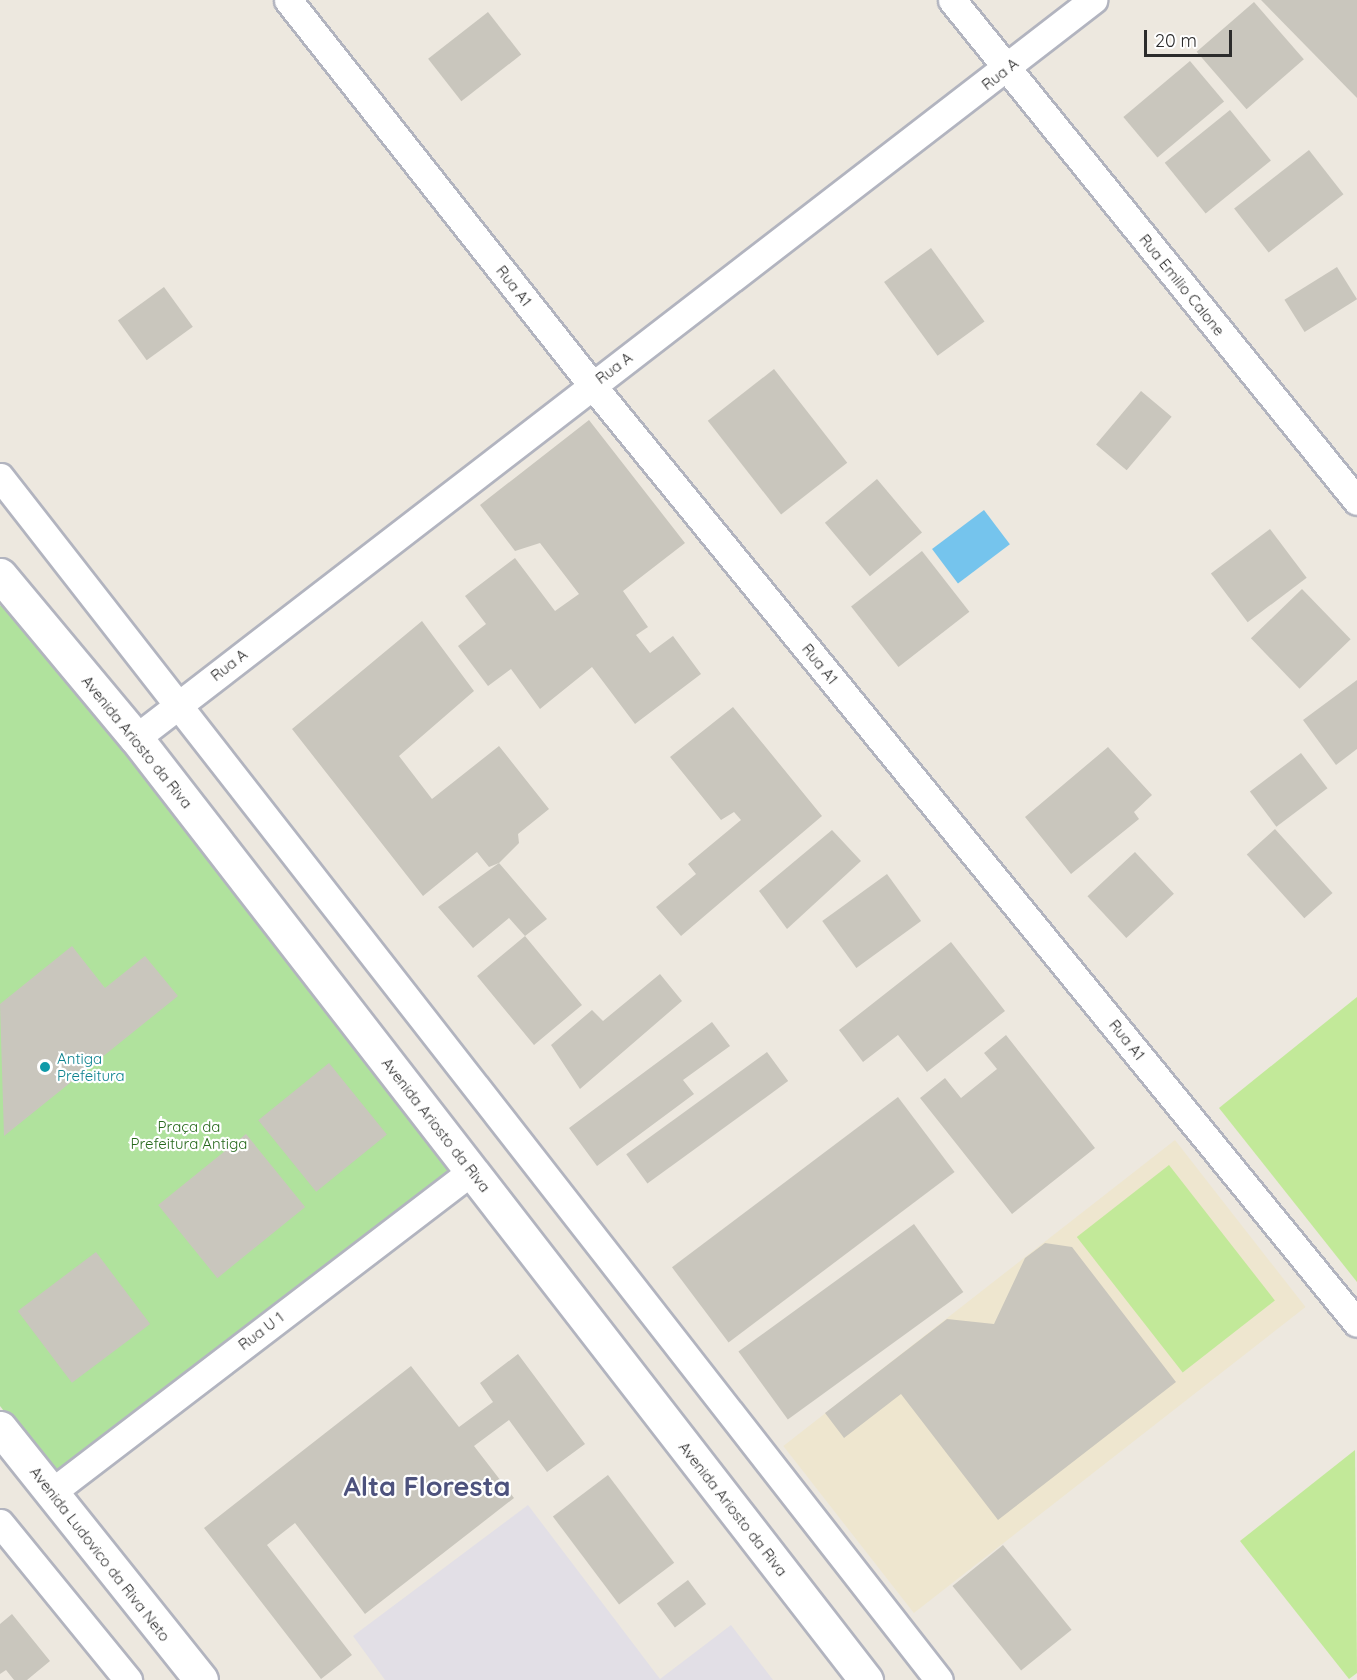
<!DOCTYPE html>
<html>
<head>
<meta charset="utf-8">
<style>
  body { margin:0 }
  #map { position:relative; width:1357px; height:1680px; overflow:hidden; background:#ede8df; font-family:Quicksand,sans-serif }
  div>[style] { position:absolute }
  .industrial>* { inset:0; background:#e2dfe6 }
  .education>* { inset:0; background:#eee6cf; transform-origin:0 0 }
  .green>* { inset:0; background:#b0e29d }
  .pitch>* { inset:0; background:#c2e999; transform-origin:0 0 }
  .water>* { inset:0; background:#75c4ed; transform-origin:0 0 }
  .building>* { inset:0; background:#c9c6bd; transform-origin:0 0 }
  .roads { filter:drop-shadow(2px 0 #b2b4bf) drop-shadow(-2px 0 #b2b4bf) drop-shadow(0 2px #b2b4bf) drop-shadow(0 -2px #b2b4bf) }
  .street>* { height:27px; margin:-13.5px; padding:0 13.5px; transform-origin:13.5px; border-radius:13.5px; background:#fff }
  .secondary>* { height:33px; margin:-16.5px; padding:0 16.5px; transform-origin:16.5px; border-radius:16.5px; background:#fff }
  .dots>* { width:16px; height:16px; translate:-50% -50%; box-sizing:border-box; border:3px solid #fff; border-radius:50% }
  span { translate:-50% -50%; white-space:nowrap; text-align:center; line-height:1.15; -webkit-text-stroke:4.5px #fff; paint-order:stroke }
  .street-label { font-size:15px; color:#2c2c2c }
  .culture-label { font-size:15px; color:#0d838f }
  .left { translate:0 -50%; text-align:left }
  .park-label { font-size:15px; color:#27691c }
  .town-label { font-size:27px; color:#4d527d; font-weight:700 }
  .scale { position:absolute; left:1144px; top:30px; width:88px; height:27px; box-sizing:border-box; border:3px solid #2c2c2c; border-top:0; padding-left:8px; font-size:18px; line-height:21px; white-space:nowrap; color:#2c2c2c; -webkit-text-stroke:4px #fff; paint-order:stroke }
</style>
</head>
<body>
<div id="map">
  <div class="industrial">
    <div style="clip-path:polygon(528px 1505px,660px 1679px,731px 1625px,773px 1680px,385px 1680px,353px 1636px)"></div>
  </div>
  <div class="education">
    <div style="left:1175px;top:1140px;width:212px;height:497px;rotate:52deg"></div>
  </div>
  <div class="green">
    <div style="clip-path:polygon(9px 599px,457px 1169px,53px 1475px,0 1406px,0 606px)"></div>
  </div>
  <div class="pitch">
    <div style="clip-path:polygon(1357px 997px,1357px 1282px,1219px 1108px)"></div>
    <div style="left:1169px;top:1165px;width:172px;height:117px;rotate:52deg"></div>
    <div style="clip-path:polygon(1355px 1450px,1357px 1673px,1349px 1679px,1240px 1541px)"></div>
  </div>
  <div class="water">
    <div style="left:984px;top:510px;width:43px;height:65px;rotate:53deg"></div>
  </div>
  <div class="building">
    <div style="clip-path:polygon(1261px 0,1357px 0,1357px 98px)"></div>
    <div style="left:1254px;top:2px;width:76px;height:76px;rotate:49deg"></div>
    <div style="left:488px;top:12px;width:54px;height:76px;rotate:52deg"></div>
    <div style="left:1190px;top:61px;width:53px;height:87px;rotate:50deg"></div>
    <div style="left:1230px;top:110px;width:65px;height:84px;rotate:51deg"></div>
    <div style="left:1309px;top:150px;width:56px;height:95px;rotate:52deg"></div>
    <div style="left:931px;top:248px;width:91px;height:58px;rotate:54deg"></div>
    <div style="left:1337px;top:267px;width:38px;height:62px;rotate:58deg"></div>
    <div style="left:164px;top:287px;width:49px;height:57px;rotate:54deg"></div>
    <div style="left:774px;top:369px;width:119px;height:84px;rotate:52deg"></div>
    <div style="left:1141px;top:391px;width:40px;height:70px;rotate:40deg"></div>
    <div style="clip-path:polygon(589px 420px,685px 543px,623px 591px,648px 627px,636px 635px,650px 653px,673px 636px,701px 674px,635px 724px,592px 667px,540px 709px,511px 669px,488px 686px,458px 646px,486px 624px,465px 596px,515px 558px,555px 611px,579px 594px,540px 543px,515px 551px,480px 505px)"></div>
    <div style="left:877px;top:479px;width:70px;height:68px;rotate:50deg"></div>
    <div style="left:1270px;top:529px;width:61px;height:74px;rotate:53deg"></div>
    <div style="left:922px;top:551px;width:77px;height:90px;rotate:52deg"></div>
    <div style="left:1302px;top:589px;width:70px;height:71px;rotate:46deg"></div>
    <div style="clip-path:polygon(422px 621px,474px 691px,399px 756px,432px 799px,499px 746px,549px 809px,518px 834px,519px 843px,499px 863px,489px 867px,477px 852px,423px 896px,292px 729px)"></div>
    <div style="clip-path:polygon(1357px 680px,1357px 749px,1336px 765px,1303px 720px)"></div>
    <div style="clip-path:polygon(733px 707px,822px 816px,681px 936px,656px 907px,696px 874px,688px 864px,741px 820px,734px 812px,721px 820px,670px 757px)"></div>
    <div style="clip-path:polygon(1108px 747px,1152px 795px,1134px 812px,1139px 819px,1071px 874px,1025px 817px)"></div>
    <div style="left:1301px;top:753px;width:44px;height:64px;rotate:53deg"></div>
    <div style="left:1275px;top:829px;width:86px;height:38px;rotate:48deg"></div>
    <div style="clip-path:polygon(832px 830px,861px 861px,787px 929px,759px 891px)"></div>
    <div style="left:1135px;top:852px;width:57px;height:65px;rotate:47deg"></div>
    <div style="clip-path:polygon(499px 863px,547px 919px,525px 936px,582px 1005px,534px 1045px,477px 976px,525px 936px,509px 918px,473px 948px,438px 907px)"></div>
    <div style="left:887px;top:874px;width:58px;height:80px;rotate:54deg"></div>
    <div style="clip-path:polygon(951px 942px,1005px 1011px,927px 1072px,898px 1035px,863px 1062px,839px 1030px)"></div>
    <div style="clip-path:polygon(72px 946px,105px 988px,145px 956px,178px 996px,4px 1136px,0 1004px)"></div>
    <div style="clip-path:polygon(660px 974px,682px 1001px,580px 1089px,551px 1045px,592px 1010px,603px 1021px)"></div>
    <div style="clip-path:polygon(712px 1022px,730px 1046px,683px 1080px,694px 1094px,597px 1166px,569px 1128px)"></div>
    <div style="clip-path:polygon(1006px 1035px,1095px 1148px,1012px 1214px,920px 1098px,945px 1078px,961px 1098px,997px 1069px,984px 1053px)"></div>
    <div style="left:767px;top:1052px;width:36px;height:174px;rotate:54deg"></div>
    <div style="left:329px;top:1063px;width:92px;height:91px;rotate:51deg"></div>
    <div style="left:898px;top:1097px;width:94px;height:283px;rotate:53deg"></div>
    <div style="left:246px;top:1134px;width:94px;height:113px;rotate:51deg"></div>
    <div style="left:914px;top:1224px;width:84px;height:217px;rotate:54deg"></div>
    <div style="clip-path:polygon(1045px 1243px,1072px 1247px,1176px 1382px,998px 1520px,901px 1394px,844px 1438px,825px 1413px,947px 1319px,994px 1324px,1025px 1258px)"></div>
    <div style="left:96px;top:1252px;width:90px;height:98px;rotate:53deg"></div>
    <div style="clip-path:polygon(518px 1354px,585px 1444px,547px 1472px,509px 1420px,474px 1446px,514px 1498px,365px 1614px,295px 1523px,267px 1545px,352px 1655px,321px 1679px,204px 1528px,411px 1366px,459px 1427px,493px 1402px,480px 1383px)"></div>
    <div style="left:608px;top:1475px;width:110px;height:69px;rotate:53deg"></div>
    <div style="left:1003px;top:1545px;width:109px;height:65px;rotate:51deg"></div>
    <div style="left:688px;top:1580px;width:30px;height:39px;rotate:53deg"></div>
    <div style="clip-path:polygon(12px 1614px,50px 1661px,27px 1680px,14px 1680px,6px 1670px,0 1674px,0 1624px)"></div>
  </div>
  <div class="roads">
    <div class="street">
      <div style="left:288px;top:0;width:491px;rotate:51.7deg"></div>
      <div style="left:592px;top:385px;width:1210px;rotate:50.8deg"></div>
      <div style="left:952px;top:0;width:644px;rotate:51.05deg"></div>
      <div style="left:0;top:477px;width:1526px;rotate:52.03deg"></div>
      <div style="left:136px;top:738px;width:1209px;rotate:-37.64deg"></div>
      <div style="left:52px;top:1492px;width:529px;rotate:-37.39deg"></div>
      <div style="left:0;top:1523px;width:203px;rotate:50.8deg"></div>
    </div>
    <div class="secondary">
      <div style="left:0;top:575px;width:212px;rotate:50.2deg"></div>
      <div style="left:136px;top:738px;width:1192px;rotate:52.23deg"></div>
      <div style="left:0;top:1428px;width:322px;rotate:51.4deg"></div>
    </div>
  </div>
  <div class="dots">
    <div style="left:45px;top:1067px;background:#0f9aa8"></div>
  </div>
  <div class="street-label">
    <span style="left:1000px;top:74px;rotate:-38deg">Rua A</span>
    <span style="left:1182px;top:285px;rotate:51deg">Rua Emilio Calone</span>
    <span style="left:514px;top:286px;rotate:52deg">Rua A1</span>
    <span style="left:614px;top:368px;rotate:-37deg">Rua A</span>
    <span style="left:820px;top:664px;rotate:51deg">Rua A1</span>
    <span style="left:229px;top:665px;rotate:-38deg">Rua A</span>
    <span style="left:137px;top:742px;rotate:51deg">Avenida Ariosto da Riva</span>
    <span style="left:1127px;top:1040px;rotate:51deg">Rua A1</span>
    <span style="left:436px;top:1125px;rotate:52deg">Avenida Ariosto da Riva</span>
    <span style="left:261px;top:1331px;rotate:-37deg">Rua U 1</span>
    <span style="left:733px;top:1509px;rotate:52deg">Avenida Ariosto da Riva</span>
    <span style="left:100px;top:1554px;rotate:52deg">Avenida Ludovico da Riva Neto</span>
  </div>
  <div class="culture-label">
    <span class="left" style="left:57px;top:1067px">Antiga<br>Prefeitura</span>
  </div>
  <div class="park-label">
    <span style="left:189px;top:1135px">Praça da<br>Prefeitura Antiga</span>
  </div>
  <div class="town-label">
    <span style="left:427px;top:1487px">Alta Floresta</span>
  </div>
  <div class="scale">20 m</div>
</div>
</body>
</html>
